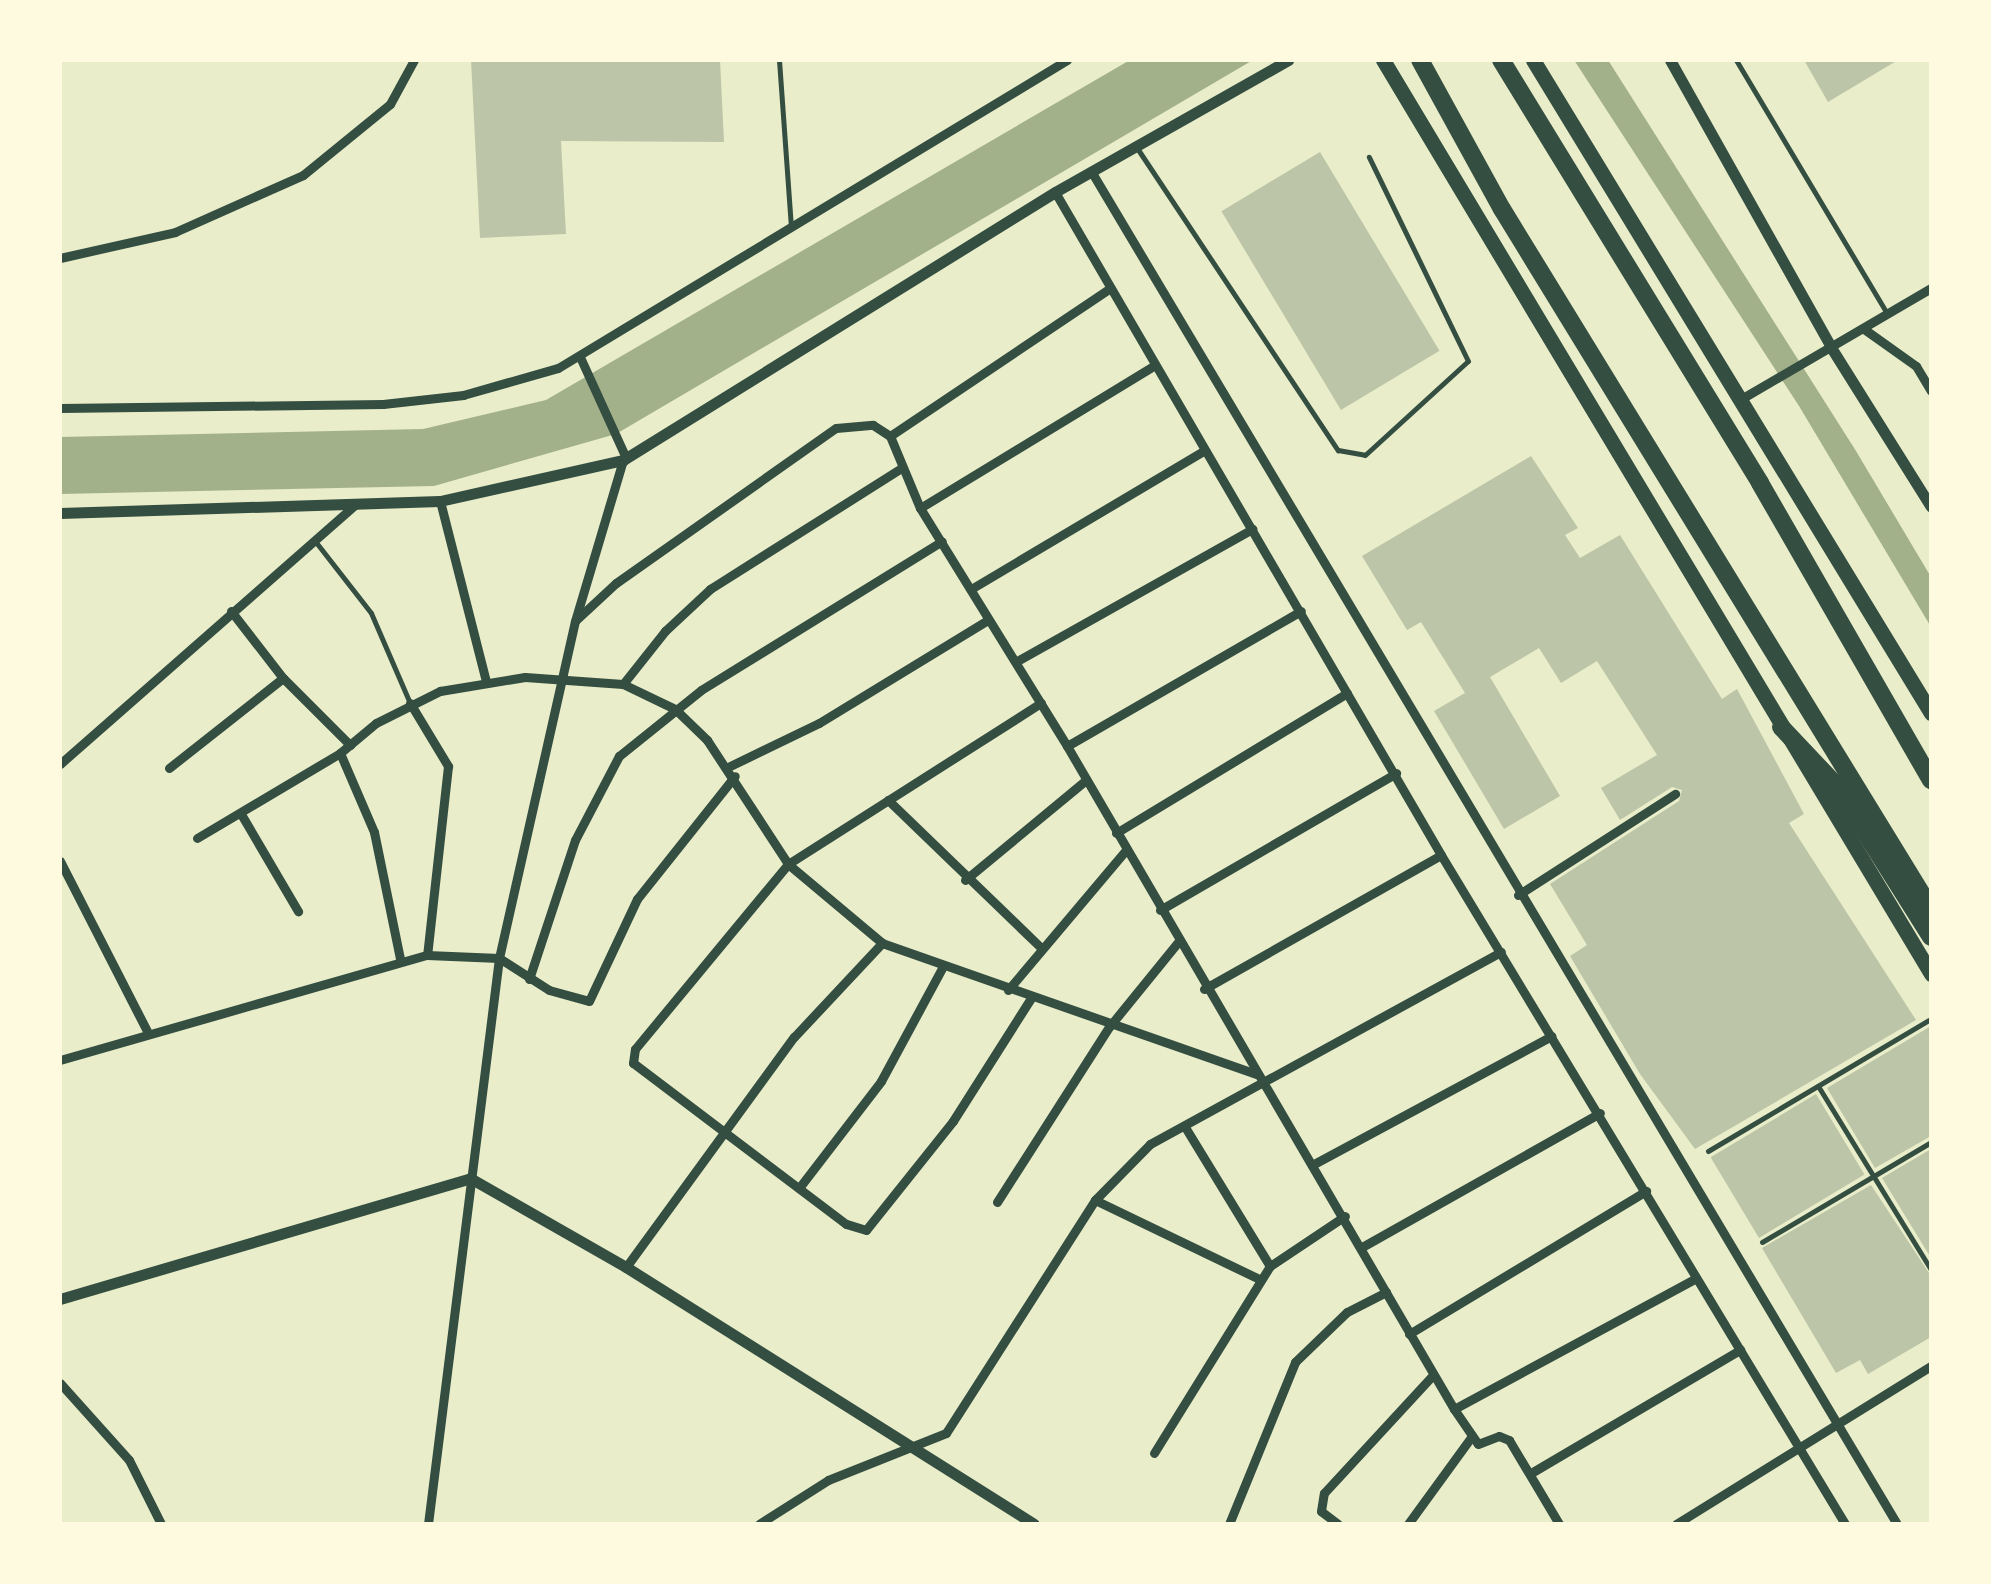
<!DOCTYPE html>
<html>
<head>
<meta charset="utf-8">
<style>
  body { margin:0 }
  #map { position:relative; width:1991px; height:1584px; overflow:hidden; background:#e9edc9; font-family:"Archivo Narrow",sans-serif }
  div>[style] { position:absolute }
  .water>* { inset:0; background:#a3b18a }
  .building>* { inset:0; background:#bcc5a7; transform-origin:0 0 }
  .service>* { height:5px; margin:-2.5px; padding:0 2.5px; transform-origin:2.5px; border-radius:2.5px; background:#344e41 }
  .minor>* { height:9px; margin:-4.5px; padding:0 4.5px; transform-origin:4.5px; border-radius:4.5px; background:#344e41 }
  .tertiary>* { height:11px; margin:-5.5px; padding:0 5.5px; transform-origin:5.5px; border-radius:5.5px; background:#344e41 }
  .trunk>* { height:15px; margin:-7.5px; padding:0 7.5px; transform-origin:7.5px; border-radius:7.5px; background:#344e41 }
  .motorway>* { height:18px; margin:-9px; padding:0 9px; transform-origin:9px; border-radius:9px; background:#344e41 }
  span { translate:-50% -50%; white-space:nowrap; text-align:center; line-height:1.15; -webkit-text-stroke:10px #fefae0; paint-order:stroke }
  .frame { position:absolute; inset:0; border:62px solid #fefae0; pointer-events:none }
</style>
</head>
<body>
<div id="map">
  <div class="water">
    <div style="clip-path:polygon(1130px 60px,1253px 60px,616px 434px,434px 486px,60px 494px,60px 437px,423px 429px,546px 400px)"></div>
    <div style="clip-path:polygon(1574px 60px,1608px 60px,1856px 451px,1931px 577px,1931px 627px,1799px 406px)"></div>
  </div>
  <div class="building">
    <div style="clip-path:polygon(471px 60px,720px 60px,724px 142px,561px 141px,566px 234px,480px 238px)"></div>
    <div style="clip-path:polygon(1804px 60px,1898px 60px,1828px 102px)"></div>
    <div style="left:1320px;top:152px;width:232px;height:115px;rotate:59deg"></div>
    <div style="clip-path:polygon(1531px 456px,1578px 528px,1565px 535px,1580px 558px,1620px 535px,1722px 699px,1737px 689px,1804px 814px,1789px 823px,1916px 1020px,1695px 1149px,1640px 1074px,1570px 956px,1587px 945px,1550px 884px,1679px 801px,1682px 790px,1672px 787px,1620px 820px,1601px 788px,1657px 755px,1597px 661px,1561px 683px,1539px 648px,1490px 677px,1560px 796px,1504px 829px,1434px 711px,1465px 693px,1421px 622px,1407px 630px,1362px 556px)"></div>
    <div style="clip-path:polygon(1931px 1026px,1931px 1136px,1875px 1168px,1827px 1088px)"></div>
    <div style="left:1816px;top:1094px;width:94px;height:123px;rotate:59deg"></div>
    <div style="clip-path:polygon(1931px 1149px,1931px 1258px,1882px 1178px)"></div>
    <div style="clip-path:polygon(1871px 1185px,1931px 1276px,1931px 1337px,1868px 1374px,1860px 1360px,1836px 1373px,1762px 1248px)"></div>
  </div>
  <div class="service">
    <div style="left:779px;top:60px;width:167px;rotate:85.9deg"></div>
    <div style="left:1736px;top:60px;width:293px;rotate:59.2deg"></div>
    <div style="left:1137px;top:148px;width:363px;rotate:56.4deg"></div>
    <div style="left:1338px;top:450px;width:27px;rotate:10deg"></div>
    <div style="left:1365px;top:455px;width:139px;rotate:-42.4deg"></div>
    <div style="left:1468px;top:361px;width:227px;rotate:-115.9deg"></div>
    <div style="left:315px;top:541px;width:91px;rotate:52.1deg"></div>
    <div style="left:371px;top:613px;width:98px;rotate:66.6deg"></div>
    <div style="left:1818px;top:1086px;width:216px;rotate:58.4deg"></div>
    <div style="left:1708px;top:1151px;width:257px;rotate:-30.7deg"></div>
    <div style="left:1762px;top:1242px;width:196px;rotate:-30.6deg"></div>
  </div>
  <div class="minor">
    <div style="left:1091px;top:171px;width:1575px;rotate:59.22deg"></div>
    <div style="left:1055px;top:192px;width:767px;rotate:59.79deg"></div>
    <div style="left:1441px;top:855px;width:782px;rotate:58.87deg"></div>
    <div style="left:60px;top:258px;width:118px;rotate:-12.7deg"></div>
    <div style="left:175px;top:232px;width:140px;rotate:-24deg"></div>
    <div style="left:303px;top:175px;width:112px;rotate:-39.2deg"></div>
    <div style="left:390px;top:104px;width:50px;rotate:-61.4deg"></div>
    <div style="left:1864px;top:329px;width:64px;rotate:35.4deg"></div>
    <div style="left:1916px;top:366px;width:29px;rotate:59deg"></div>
    <div style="left:580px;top:357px;width:111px;rotate:65.5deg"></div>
    <div style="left:1741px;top:399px;width:220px;rotate:-30.3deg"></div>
    <div style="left:60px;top:408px;width:323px;rotate:-0.7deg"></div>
    <div style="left:383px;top:404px;width:81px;rotate:-6.4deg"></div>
    <div style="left:463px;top:395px;width:99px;rotate:-15.9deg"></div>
    <div style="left:558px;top:368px;width:595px;rotate:-31.18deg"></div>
    <div style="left:890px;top:436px;width:78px;rotate:67.4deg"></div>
    <div style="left:920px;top:508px;width:280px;rotate:58.3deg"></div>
    <div style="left:1067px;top:746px;width:768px;rotate:59.73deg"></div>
    <div style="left:1454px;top:1409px;width:42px;rotate:55.6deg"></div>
    <div style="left:1478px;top:1444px;width:22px;rotate:-21deg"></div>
    <div style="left:1499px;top:1436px;width:11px;rotate:22deg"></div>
    <div style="left:1509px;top:1440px;width:98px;rotate:59.2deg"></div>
    <div style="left:890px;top:436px;width:265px;rotate:-33.9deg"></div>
    <div style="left:440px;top:501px;width:186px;rotate:75.7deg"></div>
    <div style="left:920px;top:508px;width:271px;rotate:-31.3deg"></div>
    <div style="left:971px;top:589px;width:270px;rotate:-30.7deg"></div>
    <div style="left:231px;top:611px;width:85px;rotate:52.2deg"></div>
    <div style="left:283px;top:678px;width:95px;rotate:45deg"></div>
    <div style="left:576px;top:620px;width:54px;rotate:-42.8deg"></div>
    <div style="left:616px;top:583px;width:269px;rotate:-35.2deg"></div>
    <div style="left:836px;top:428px;width:37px;rotate:-5deg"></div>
    <div style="left:873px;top:425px;width:20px;rotate:33deg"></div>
    <div style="left:1017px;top:661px;width:270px;rotate:-29.3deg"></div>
    <div style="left:623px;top:684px;width:68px;rotate:-51.6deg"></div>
    <div style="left:665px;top:631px;width:62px;rotate:-43deg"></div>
    <div style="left:710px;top:589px;width:225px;rotate:-32.3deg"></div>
    <div style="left:410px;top:703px;width:74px;rotate:58.9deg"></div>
    <div style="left:448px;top:766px;width:190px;rotate:96.3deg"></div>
    <div style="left:1067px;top:746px;width:270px;rotate:-30deg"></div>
    <div style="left:340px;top:753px;width:86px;rotate:66.7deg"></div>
    <div style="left:374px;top:832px;width:130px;rotate:78.4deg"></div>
    <div style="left:60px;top:764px;width:391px;rotate:-41.3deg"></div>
    <div style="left:728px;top:767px;width:101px;rotate:-25.8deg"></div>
    <div style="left:819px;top:723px;width:198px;rotate:-31.4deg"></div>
    <div style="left:169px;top:768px;width:145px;rotate:-38.3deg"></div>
    <div style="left:888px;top:800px;width:210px;rotate:44deg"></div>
    <div style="left:241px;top:814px;width:113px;rotate:59.6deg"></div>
    <div style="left:1116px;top:833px;width:270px;rotate:-31.2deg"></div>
    <div style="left:197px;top:838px;width:166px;rotate:-30.7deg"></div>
    <div style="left:340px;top:753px;width:47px;rotate:-39.8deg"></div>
    <div style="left:376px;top:723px;width:72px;rotate:-26.6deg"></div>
    <div style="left:440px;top:691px;width:86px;rotate:-9.4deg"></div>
    <div style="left:525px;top:677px;width:98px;rotate:4.1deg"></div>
    <div style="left:623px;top:684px;width:58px;rotate:25.7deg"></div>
    <div style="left:675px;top:709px;width:45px;rotate:44.1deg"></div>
    <div style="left:707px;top:740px;width:148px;rotate:56.8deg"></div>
    <div style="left:788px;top:864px;width:123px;rotate:40deg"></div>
    <div style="left:882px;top:943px;width:398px;rotate:19.3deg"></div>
    <div style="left:60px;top:861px;width:193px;rotate:62.9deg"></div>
    <div style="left:965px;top:880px;width:157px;rotate:-39.6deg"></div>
    <div style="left:1518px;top:895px;width:187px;rotate:-32.8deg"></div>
    <div style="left:1160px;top:910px;width:273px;rotate:-30.1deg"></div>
    <div style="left:529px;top:979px;width:146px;rotate:-71.7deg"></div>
    <div style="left:575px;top:840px;width:95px;rotate:-62.4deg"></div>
    <div style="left:619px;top:756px;width:105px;rotate:-38.8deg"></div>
    <div style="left:701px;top:690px;width:283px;rotate:-31.7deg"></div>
    <div style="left:1204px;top:989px;width:272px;rotate:-29.5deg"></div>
    <div style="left:1008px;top:990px;width:182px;rotate:-49.9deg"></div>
    <div style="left:1031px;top:998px;width:146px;rotate:122.4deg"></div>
    <div style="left:953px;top:1121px;width:139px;rotate:128.6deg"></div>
    <div style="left:866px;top:1230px;width:21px;rotate:-163deg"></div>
    <div style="left:846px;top:1224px;width:267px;rotate:-142.9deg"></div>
    <div style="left:633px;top:1063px;width:14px;rotate:-82deg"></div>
    <div style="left:635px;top:1049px;width:240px;rotate:-50.4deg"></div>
    <div style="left:788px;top:864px;width:300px;rotate:-32.5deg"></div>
    <div style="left:60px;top:1060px;width:382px;rotate:-16deg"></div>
    <div style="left:427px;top:955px;width:72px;rotate:2.4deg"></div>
    <div style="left:499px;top:958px;width:59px;rotate:32.6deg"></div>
    <div style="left:549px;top:990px;width:41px;rotate:15.4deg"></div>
    <div style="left:589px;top:1001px;width:113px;rotate:-64.8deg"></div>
    <div style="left:637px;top:899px;width:157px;rotate:-51.5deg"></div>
    <div style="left:1185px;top:1127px;width:163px;rotate:58.6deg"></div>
    <div style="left:1312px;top:1165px;width:272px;rotate:-28.3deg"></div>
    <div style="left:799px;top:1188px;width:135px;rotate:-52.5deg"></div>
    <div style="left:881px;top:1081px;width:128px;rotate:-61.6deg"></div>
    <div style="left:1095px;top:1200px;width:184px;rotate:25.7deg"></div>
    <div style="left:997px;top:1202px;width:208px;rotate:-57.4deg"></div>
    <div style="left:1109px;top:1027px;width:109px;rotate:-50.9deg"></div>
    <div style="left:1362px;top:1247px;width:273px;rotate:-29.4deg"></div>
    <div style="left:626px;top:1267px;width:285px;rotate:-53.9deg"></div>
    <div style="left:794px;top:1037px;width:129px;rotate:-46.9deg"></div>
    <div style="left:1409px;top:1334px;width:277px;rotate:-31.1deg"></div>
    <div style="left:60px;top:1383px;width:103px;rotate:48.1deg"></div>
    <div style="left:129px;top:1460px;width:72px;rotate:63.4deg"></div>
    <div style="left:1454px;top:1409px;width:275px;rotate:-28.4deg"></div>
    <div style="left:1154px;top:1453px;width:220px;rotate:-58.2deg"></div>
    <div style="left:1270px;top:1266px;width:90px;rotate:-33.7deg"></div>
    <div style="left:1531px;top:1473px;width:243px;rotate:-30.5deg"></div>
    <div style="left:428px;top:1524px;width:570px;rotate:-82.85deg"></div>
    <div style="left:499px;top:958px;width:345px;rotate:-77.3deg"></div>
    <div style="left:575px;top:621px;width:168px;rotate:-73.4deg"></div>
    <div style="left:759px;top:1524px;width:82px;rotate:-32.5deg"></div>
    <div style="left:828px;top:1480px;width:127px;rotate:-21.7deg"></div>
    <div style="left:946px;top:1433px;width:277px;rotate:-57.4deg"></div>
    <div style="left:1095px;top:1200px;width:78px;rotate:-45.5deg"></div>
    <div style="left:1150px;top:1144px;width:400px;rotate:-28.7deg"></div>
    <div style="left:1229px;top:1524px;width:175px;rotate:-67.8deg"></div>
    <div style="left:1295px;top:1362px;width:72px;rotate:-43.9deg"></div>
    <div style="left:1347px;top:1312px;width:44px;rotate:-27.1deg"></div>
    <div style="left:1338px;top:1524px;width:21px;rotate:-143deg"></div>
    <div style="left:1321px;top:1511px;width:18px;rotate:-81deg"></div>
    <div style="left:1324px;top:1493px;width:161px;rotate:-47.3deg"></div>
    <div style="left:1408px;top:1524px;width:109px;rotate:-54deg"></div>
    <div style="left:1676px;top:1524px;width:300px;rotate:-31.8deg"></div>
  </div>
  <div class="tertiary">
    <div style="left:1670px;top:60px;width:331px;rotate:60.7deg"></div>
    <div style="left:1832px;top:349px;width:186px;rotate:57.9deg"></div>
    <div style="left:60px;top:513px;width:380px;rotate:-1.8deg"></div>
    <div style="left:440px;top:501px;width:188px;rotate:-12.6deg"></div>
    <div style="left:623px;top:460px;width:508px;rotate:-31.81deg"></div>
    <div style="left:1055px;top:192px;width:268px;rotate:-29.5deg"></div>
    <div style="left:60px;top:1299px;width:427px;rotate:-16.4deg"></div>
    <div style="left:470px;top:1178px;width:180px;rotate:29.7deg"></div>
    <div style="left:626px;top:1267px;width:482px;rotate:32.2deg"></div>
  </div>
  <div class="trunk">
    <div style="left:1383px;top:60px;width:1066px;rotate:59.05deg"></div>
    <div style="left:1533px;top:60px;width:765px;rotate:58.64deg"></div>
  </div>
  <div class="motorway">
    <div style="left:1420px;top:60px;width:170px;rotate:61.2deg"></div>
    <div style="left:1502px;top:209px;width:821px;rotate:58.5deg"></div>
    <div style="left:1501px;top:60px;width:496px;rotate:58.5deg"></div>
    <div style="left:1760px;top:483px;width:343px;rotate:60.1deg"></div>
    <div style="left:1781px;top:727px;width:77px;rotate:46.6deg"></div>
    <div style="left:1834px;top:783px;width:182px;rotate:57.8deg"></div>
  </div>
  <div class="frame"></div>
</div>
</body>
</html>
